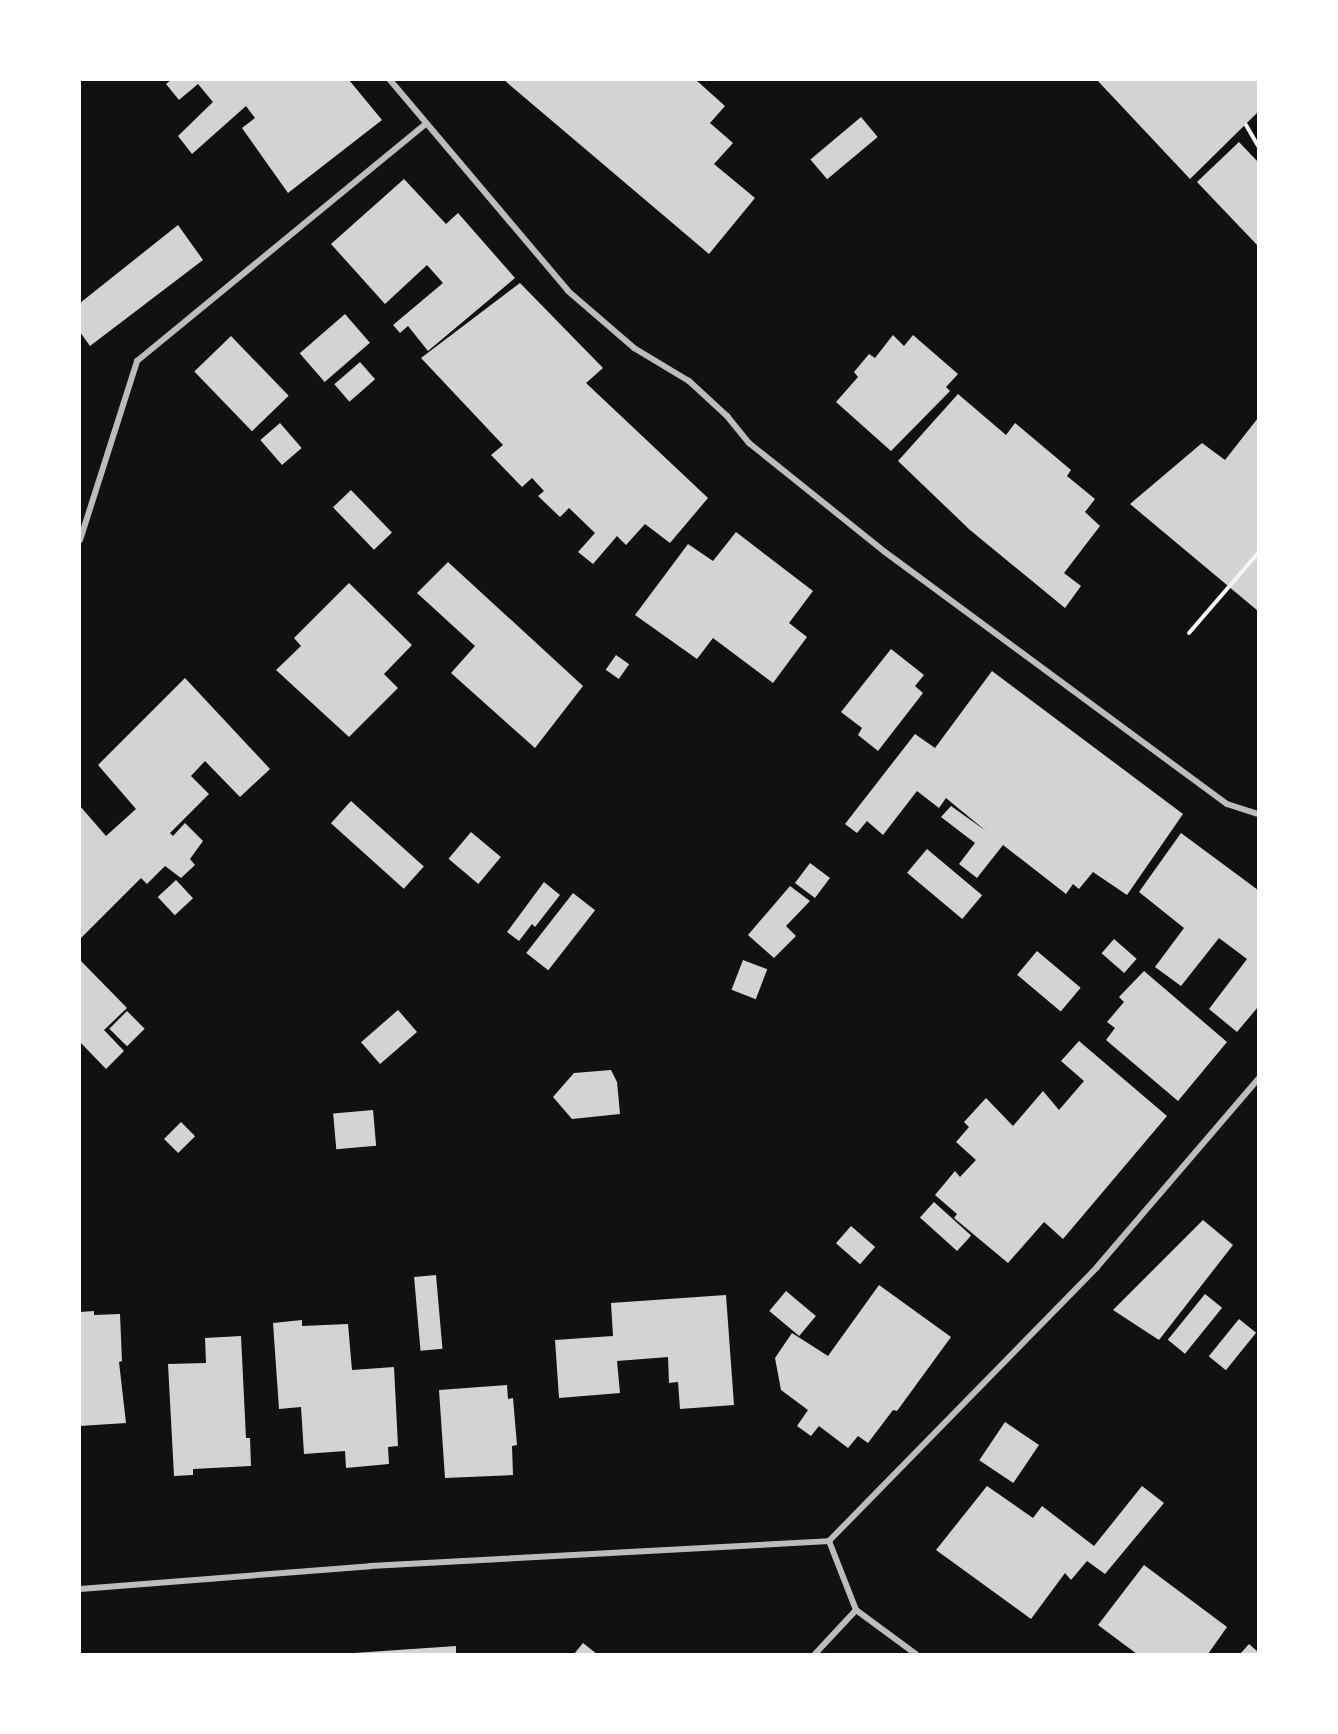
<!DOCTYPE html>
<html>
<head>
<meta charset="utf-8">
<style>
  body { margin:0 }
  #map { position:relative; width:1338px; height:1734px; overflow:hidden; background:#111; font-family:"Nunito Sans",sans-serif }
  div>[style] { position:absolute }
  .building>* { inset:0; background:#d3d3d3; transform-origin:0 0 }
  .path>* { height:4px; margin:-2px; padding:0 2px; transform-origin:2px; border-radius:2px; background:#f5f5f5 }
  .minor>* { height:6px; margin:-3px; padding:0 3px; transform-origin:3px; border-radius:3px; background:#bcbcbc }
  span { translate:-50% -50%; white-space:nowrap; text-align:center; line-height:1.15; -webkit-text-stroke:4.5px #fff; paint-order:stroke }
  .frame { position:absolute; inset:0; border:81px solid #fff; pointer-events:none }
</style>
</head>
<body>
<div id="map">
  <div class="building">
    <div style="clip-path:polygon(171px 80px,349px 80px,382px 120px,288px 193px,242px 128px,255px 118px,246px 106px,192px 154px,178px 136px,213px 102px,198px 84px,179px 100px,166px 84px)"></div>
    <div style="clip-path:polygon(504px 80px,696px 80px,725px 106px,710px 123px,733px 143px,714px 164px,755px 198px,709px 254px)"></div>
    <div style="clip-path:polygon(1097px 80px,1258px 80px,1258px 112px,1190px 179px)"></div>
    <div style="left:861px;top:117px;width:26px;height:66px;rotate:50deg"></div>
    <div style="clip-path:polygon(1239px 142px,1258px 162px,1258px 246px,1197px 182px)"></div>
    <div style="clip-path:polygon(404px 179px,446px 224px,458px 213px,515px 278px,428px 351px,408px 326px,400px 333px,393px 325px,443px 283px,427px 265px,385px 304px,331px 244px)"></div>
    <div style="clip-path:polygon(178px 225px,203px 260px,90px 346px,80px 332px,80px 303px)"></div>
    <div style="clip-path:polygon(520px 283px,603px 368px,586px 383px,708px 498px,670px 543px,645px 524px,626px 545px,617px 536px,593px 564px,578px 552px,595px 533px,569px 508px,560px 517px,538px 496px,544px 491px,532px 478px,522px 487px,491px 455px,503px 445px,421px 358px)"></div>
    <div style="left:345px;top:314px;width:38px;height:60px;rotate:49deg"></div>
    <div style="clip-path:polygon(893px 335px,904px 346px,913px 335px,958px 374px,946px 387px,950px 391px,891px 451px,836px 402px,858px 377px,854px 372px,869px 354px,875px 358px)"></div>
    <div style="left:231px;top:336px;width:83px;height:51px;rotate:46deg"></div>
    <div style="left:360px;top:362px;width:23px;height:34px;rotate:49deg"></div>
    <div style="clip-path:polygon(958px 394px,1006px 435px,1015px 423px,1071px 470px,1067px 476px,1095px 499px,1085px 512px,1100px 526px,1064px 573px,1081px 586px,1065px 608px,970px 530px,898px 461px)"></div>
    <div style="clip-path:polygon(1258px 418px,1258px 611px,1130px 504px,1202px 443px,1225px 460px)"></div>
    <div style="left:280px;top:423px;width:33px;height:26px;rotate:49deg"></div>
    <div style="left:351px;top:490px;width:59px;height:25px;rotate:46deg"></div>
    <div style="clip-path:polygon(736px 532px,813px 591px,789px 623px,807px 637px,773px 683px,713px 638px,697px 659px,635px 615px,688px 544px,713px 561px)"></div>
    <div style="clip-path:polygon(448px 562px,583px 686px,535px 748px,451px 673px,475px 646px,417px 593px)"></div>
    <div style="clip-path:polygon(349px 583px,412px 645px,384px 674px,398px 688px,349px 737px,276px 670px,301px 646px,294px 638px)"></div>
    <div style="clip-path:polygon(891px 649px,924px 675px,915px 686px,923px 693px,878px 751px,858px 735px,862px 728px,841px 712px)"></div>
    <div style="left:616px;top:655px;width:16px;height:18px;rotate:35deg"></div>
    <div style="clip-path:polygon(992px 671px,1183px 814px,1127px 895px,1093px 872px,1079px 889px,1073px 884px,1066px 894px,1003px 845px,977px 878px,959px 864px,975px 843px,941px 817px,951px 806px,986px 831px,946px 798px,939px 808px,917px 791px,883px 835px,867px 821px,857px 833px,845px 824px,915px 734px,935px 748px)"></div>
    <div style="clip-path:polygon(185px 678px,270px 769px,240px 797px,205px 761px,191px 776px,209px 794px,170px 833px,173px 836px,185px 823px,203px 841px,190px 859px,195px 865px,181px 878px,165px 866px,147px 884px,141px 878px,80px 939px,80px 806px,106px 836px,136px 809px,98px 765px)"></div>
    <div style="left:351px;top:801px;width:98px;height:30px;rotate:42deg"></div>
    <div style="left:471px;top:832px;width:39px;height:35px;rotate:40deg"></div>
    <div style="clip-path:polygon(1181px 833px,1258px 890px,1258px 1007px,1237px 1032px,1209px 1009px,1247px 959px,1219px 938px,1181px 986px,1155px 967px,1184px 928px,1139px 892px)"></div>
    <div style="left:927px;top:849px;width:72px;height:31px;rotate:40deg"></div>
    <div style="left:810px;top:863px;width:25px;height:25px;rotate:37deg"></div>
    <div style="left:176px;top:880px;width:25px;height:25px;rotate:47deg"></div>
    <div style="clip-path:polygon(544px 882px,560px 895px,535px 927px,532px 924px,519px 941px,507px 932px)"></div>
    <div style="clip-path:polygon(790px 886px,810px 901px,786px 926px,796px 936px,774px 958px,748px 935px)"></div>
    <div style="left:573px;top:893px;width:28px;height:76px;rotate:38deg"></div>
    <div style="left:1114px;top:939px;width:30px;height:19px;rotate:41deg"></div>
    <div style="left:1037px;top:951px;width:57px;height:31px;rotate:40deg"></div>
    <div style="left:743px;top:960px;width:26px;height:32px;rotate:21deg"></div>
    <div style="clip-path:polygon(81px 961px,127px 1008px,104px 1030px,124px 1051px,106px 1069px,80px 1042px)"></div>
    <div style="clip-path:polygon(1144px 971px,1227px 1042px,1178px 1101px,1106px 1040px,1115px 1028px,1107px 1022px,1124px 1002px,1119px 997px)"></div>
    <div style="left:398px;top:1010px;width:29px;height:49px;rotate:49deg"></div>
    <div style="left:127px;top:1011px;width:25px;height:25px;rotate:45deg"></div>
    <div style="clip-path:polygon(1079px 1041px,1167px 1116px,1063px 1239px,1044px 1222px,1008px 1263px,954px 1218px,957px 1214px,935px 1195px,955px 1171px,960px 1177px,976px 1160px,956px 1142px,969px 1127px,964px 1122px,986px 1098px,1013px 1126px,1043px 1091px,1059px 1110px,1084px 1081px,1061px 1061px)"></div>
    <div style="clip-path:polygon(611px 1070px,617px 1082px,620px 1114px,572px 1119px,553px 1097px,574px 1073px)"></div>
    <div style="left:373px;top:1110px;width:36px;height:40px;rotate:85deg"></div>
    <div style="left:181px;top:1122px;width:20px;height:24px;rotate:45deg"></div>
    <div style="left:934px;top:1202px;width:50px;height:21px;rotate:42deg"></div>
    <div style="clip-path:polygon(1203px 1220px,1233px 1245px,1159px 1340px,1113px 1310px)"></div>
    <div style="left:851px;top:1226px;width:32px;height:23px;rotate:41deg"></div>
    <div style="left:436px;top:1275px;width:74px;height:22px;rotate:85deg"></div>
    <div style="clip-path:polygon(879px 1285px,951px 1337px,897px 1411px,893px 1410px,868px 1443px,858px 1436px,848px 1448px,819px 1426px,811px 1436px,797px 1426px,808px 1410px,781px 1390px,775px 1358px,792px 1333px,828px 1356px)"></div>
    <div style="left:786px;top:1291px;width:39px;height:26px;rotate:40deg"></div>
    <div style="left:1205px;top:1294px;width:22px;height:59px;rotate:39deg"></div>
    <div style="clip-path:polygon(726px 1295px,734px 1405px,680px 1409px,678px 1382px,669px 1383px,668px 1357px,617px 1361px,620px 1393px,559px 1398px,555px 1340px,613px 1336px,611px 1303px)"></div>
    <div style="clip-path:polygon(94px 1311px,94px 1315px,120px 1314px,122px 1361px,119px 1362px,126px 1423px,80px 1426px,80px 1312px)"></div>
    <div style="left:1239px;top:1319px;width:22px;height:48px;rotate:39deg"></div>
    <div style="clip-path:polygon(302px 1320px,302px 1326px,348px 1324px,352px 1370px,394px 1367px,398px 1446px,388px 1447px,389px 1464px,346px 1468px,345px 1451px,304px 1454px,301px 1407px,279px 1409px,273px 1323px)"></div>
    <div style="clip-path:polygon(241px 1336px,246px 1438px,250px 1438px,251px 1466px,193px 1469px,193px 1475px,174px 1476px,168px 1364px,206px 1363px,205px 1338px)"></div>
    <div style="clip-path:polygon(507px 1385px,508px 1399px,513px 1398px,517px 1445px,512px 1446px,513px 1475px,445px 1478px,439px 1390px)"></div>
    <div style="left:1005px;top:1422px;width:41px;height:46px;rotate:34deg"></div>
    <div style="clip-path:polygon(987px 1486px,1033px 1518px,1042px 1506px,1094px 1546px,1142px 1486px,1164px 1503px,1105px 1574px,1087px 1561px,1071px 1580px,1065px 1573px,1031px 1619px,936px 1550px)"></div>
    <div style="clip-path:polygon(1144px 1565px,1227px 1627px,1208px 1654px,1137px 1654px,1098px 1625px)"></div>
    <div style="clip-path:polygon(583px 1643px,597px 1654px,574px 1654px)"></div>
    <div style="clip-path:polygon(1249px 1644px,1258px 1652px,1258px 1654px,1240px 1654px)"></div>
    <div style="clip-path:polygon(456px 1646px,456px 1654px,354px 1654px,354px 1653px)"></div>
  </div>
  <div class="path">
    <div style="left:1246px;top:125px;width:24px;rotate:60deg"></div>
    <div style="left:1189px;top:633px;width:106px;rotate:-49.2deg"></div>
  </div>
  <div class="minor">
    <div style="left:390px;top:80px;width:276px;rotate:49.8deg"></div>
    <div style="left:568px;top:291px;width:87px;rotate:40.8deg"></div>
    <div style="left:634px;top:348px;width:64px;rotate:31deg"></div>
    <div style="left:689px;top:381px;width:52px;rotate:42.6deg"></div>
    <div style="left:727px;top:416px;width:35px;rotate:51deg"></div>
    <div style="left:749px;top:443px;width:174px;rotate:38.7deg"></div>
    <div style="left:885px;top:552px;width:425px;rotate:36.4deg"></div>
    <div style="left:1227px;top:804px;width:33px;rotate:18deg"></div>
    <div style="left:80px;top:540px;width:188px;rotate:-72.3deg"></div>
    <div style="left:137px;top:361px;width:374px;rotate:-39.4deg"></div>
    <div style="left:829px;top:1541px;width:383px;rotate:-45.6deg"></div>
    <div style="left:1097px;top:1267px;width:248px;rotate:-49.4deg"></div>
    <div style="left:829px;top:1541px;width:74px;rotate:68.6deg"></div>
    <div style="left:856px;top:1610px;width:74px;rotate:36.3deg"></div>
    <div style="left:80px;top:1589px;width:291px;rotate:-4.5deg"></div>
    <div style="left:370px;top:1566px;width:460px;rotate:-3.1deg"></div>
    <div style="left:815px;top:1654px;width:60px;rotate:-47deg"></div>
  </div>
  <div class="frame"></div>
</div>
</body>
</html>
